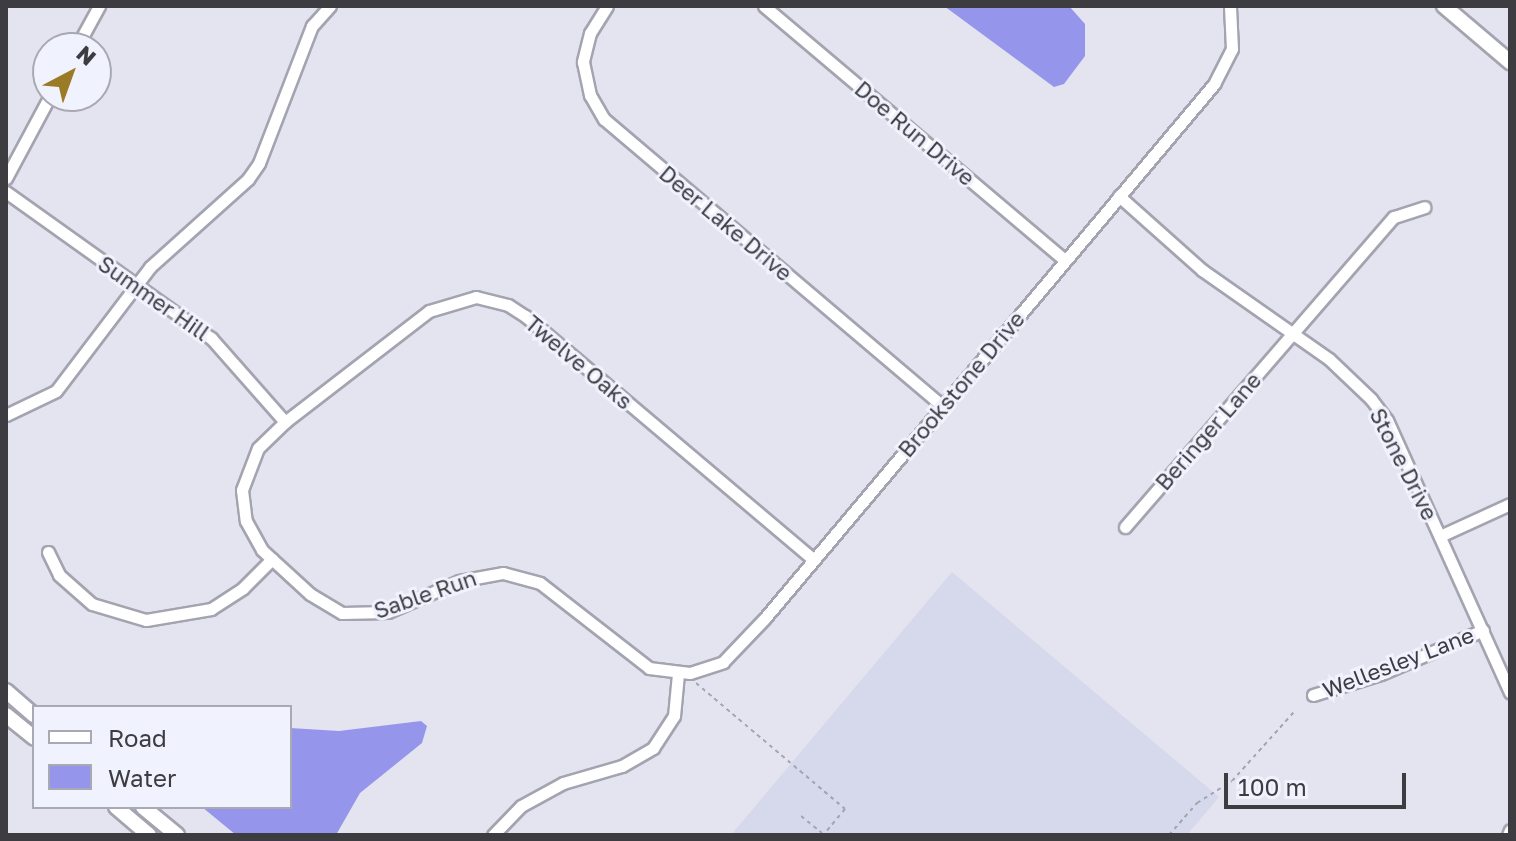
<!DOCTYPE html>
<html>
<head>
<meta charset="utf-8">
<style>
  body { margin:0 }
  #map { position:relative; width:1516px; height:841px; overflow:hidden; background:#e3e4f0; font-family:"Golos Text",sans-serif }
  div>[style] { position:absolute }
  .built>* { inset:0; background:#d6d8eb }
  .water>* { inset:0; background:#9596eb }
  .path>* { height:2px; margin-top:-1px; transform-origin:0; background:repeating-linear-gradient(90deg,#a4a5ae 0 4px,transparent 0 8px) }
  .roads { filter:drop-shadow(2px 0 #a3a4b0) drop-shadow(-2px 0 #a3a4b0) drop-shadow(0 2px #a3a4b0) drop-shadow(0 -2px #a3a4b0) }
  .minor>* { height:11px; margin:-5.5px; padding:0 5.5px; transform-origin:5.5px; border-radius:5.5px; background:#fff }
  .tertiary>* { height:14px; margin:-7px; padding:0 7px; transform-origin:7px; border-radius:7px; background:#fff }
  span { translate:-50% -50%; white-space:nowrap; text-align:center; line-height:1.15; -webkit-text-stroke:6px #f0f2fe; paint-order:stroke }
  .street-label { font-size:22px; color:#3c3c41 }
  .frame { position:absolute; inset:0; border:8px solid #3c3c41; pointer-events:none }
  .legend { position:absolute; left:32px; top:705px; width:260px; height:104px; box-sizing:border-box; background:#f0f2fe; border:2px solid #a8a9b2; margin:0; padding:10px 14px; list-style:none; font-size:24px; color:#3c3c41 }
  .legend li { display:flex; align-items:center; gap:16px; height:40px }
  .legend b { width:40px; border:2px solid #a8a9b2 }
  .north { position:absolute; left:32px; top:32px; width:80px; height:80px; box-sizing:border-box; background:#f0f2fe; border:2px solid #a8a9b2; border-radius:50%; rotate:41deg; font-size:22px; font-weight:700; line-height:32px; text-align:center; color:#3c3c41 }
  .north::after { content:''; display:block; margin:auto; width:28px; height:36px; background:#9c7b26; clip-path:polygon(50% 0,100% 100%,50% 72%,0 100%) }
  .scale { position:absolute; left:1224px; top:773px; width:182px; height:36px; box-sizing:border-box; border:4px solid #3c3c41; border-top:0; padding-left:10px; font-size:24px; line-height:28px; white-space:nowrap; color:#3c3c41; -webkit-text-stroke:6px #f0f2fe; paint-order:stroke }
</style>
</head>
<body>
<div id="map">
  <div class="built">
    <div style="clip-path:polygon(952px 572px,1219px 797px,1187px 835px,731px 835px)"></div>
  </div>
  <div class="water">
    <div style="clip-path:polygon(944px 6px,1069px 6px,1085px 24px,1085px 56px,1064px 84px,1054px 87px)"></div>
    <div style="clip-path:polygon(421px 721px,427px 726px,422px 743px,360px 793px,336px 835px,236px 835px,202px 807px,290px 807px,290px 728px,339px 731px)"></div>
  </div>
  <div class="path">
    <div style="left:696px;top:683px;width:195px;rotate:40.2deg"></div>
    <div style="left:845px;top:809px;width:34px;rotate:130deg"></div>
    <div style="left:801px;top:816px;width:27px;rotate:39deg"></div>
    <div style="left:1169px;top:835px;width:43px;rotate:-48.8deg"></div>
    <div style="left:1197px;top:803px;width:41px;rotate:-32.2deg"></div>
    <div style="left:1232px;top:781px;width:93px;rotate:-48.1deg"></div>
  </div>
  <div class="roads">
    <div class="minor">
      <div style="left:607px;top:6px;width:32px;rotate:122deg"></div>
      <div style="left:590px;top:33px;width:30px;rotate:104deg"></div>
      <div style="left:583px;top:62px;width:34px;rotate:78deg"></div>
      <div style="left:590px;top:95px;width:28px;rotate:60deg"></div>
      <div style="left:604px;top:119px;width:444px;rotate:40.3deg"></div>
      <div style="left:764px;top:6px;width:394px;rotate:40.2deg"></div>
      <div style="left:76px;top:48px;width:48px;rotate:-61.3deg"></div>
      <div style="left:6px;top:178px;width:93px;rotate:-61.8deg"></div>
      <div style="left:6px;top:192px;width:252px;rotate:35.5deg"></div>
      <div style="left:211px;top:338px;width:112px;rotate:48.6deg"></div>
      <div style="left:1119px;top:196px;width:111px;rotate:41.7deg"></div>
      <div style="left:1202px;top:270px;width:155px;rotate:35deg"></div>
      <div style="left:1329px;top:359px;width:58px;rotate:43.6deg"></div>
      <div style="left:1371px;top:399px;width:26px;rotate:53deg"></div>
      <div style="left:1387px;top:420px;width:299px;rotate:65.7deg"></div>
      <div style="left:6px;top:415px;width:55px;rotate:-25.6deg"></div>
      <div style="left:56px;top:391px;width:156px;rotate:-52.8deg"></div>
      <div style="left:150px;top:267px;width:132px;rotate:-41.9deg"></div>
      <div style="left:248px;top:179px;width:19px;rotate:-55deg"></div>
      <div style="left:259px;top:163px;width:147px;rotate:-68.9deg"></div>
      <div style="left:312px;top:26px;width:27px;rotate:-48deg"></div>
      <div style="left:1125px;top:527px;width:410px;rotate:-49.1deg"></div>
      <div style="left:1394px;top:217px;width:32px;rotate:-18deg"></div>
      <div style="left:1440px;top:536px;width:77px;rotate:-24.6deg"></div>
      <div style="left:48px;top:552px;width:25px;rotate:64deg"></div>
      <div style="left:59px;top:575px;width:44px;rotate:41.3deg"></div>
      <div style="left:92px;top:604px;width:56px;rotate:16.5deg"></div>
      <div style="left:146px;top:620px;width:66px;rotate:-9.6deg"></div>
      <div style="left:211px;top:609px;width:38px;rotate:-33deg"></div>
      <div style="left:243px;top:588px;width:41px;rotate:-45deg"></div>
      <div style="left:814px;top:560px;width:378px;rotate:-139.8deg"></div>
      <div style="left:525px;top:316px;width:20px;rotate:-147deg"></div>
      <div style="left:508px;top:305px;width:33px;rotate:-166deg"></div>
      <div style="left:476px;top:297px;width:49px;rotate:163.4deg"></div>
      <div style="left:429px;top:311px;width:182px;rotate:142.4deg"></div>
      <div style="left:285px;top:422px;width:37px;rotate:136deg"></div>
      <div style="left:258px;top:448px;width:45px;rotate:110.9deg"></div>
      <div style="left:242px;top:490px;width:31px;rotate:83deg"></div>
      <div style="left:246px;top:521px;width:33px;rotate:61deg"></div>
      <div style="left:262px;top:550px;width:65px;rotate:42.5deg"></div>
      <div style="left:310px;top:594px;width:37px;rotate:31deg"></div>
      <div style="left:342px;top:613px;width:46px;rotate:-1.2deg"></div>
      <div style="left:388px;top:612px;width:77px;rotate:-23.6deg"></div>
      <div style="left:459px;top:581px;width:45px;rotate:-10.3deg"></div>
      <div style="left:503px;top:573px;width:38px;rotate:15deg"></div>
      <div style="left:540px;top:583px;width:138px;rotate:37.9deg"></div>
      <div style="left:649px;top:668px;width:41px;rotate:7deg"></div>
      <div style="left:690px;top:673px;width:35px;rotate:-18deg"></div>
      <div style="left:723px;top:662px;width:61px;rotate:-46.3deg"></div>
      <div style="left:765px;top:618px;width:698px;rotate:-49.94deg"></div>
      <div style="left:1214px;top:84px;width:39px;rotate:-63deg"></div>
      <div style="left:1232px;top:49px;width:43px;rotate:-92.7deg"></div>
      <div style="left:1313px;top:695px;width:71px;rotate:-17.2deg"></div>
      <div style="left:1381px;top:674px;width:111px;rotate:-23.3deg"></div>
      <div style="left:493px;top:835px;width:40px;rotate:-46deg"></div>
      <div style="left:521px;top:806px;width:48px;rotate:-28.7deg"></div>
      <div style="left:563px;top:783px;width:61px;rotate:-16.1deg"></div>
      <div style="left:622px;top:766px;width:36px;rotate:-30deg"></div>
      <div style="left:653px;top:748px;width:38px;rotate:-57deg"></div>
      <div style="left:674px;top:716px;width:42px;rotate:-84.6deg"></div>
      <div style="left:1508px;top:835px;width:5px;rotate:-68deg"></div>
    </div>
    <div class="tertiary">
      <div style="left:1444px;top:6px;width:87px;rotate:40.3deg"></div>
      <div style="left:6px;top:691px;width:37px;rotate:41deg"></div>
      <div style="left:6px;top:715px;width:36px;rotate:39deg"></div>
      <div style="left:116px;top:807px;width:43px;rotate:40.3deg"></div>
      <div style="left:143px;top:807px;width:44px;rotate:39.5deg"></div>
    </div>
  </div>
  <div class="street-label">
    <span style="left:915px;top:133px;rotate:40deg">Doe Run Drive</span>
    <span style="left:726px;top:223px;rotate:40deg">Deer Lake Drive</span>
    <span style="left:154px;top:298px;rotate:35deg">Summer Hill</span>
    <span style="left:579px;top:362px;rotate:40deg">Twelve Oaks</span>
    <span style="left:961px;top:384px;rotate:-50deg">Brookstone Drive</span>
    <span style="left:1208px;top:431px;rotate:-49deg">Beringer Lane</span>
    <span style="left:1404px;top:464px;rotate:63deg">Stone Drive</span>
    <span style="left:425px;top:594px;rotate:-19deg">Sable Run</span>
    <span style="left:1398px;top:662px;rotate:-21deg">Wellesley Lane</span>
  </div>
  <div class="frame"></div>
  <ul class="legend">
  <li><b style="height:10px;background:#fff"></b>Road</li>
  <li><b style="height:22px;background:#9596eb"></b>Water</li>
  </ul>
  <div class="north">N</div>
  <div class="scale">100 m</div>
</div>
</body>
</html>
